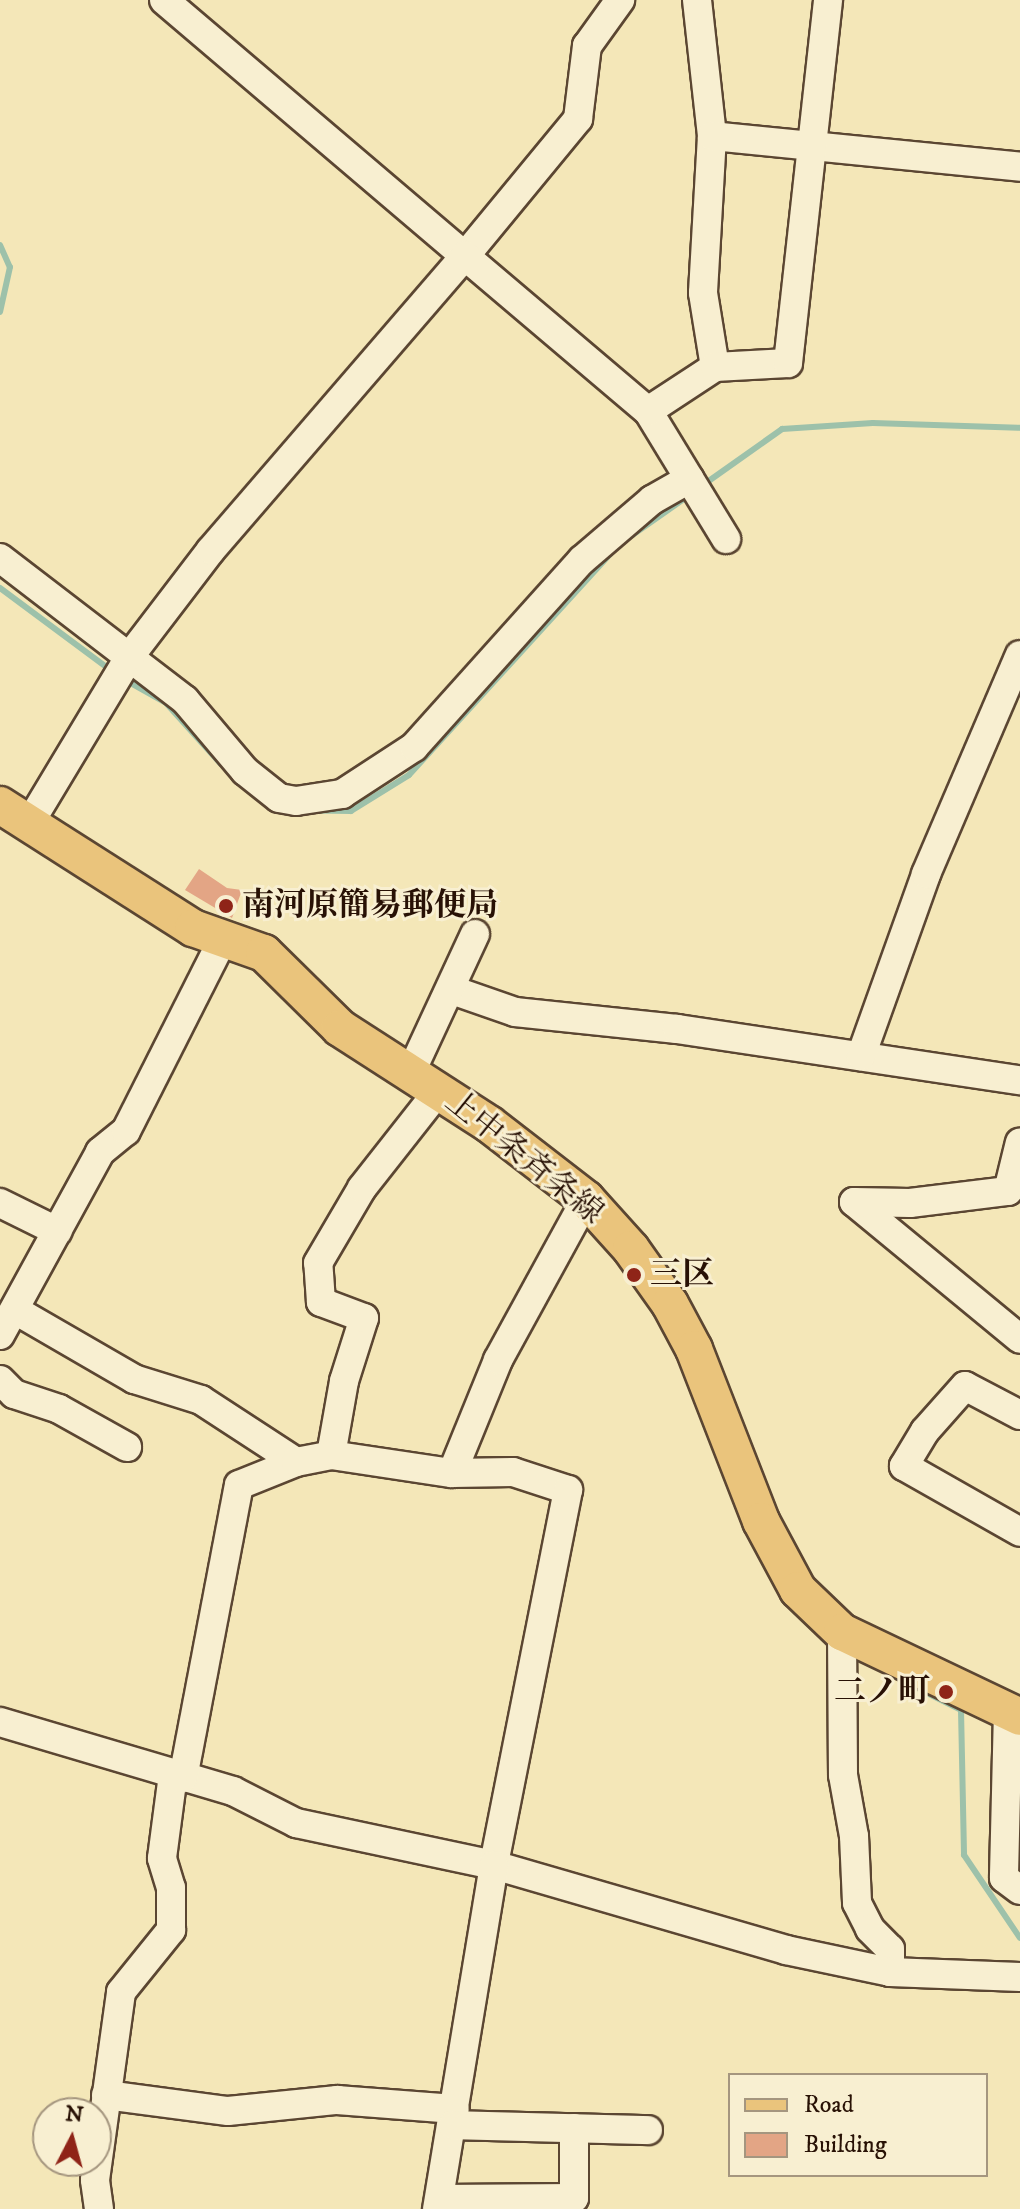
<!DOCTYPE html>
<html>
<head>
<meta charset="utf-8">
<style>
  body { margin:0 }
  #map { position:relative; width:1020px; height:2209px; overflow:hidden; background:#f4e7b8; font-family:"IM FELL DW Pica","Noto Serif JP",serif }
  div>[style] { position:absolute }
  .stream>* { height:6px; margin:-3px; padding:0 3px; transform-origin:3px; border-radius:3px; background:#9dc1aa }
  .building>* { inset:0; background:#e3a585 }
  .roads { filter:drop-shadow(2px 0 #5b4632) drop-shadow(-2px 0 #5b4632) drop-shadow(0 2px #5b4632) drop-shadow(0 -2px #5b4632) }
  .minor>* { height:28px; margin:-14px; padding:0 14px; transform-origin:14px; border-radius:14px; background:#f8efd1 }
  .major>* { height:36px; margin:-18px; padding:0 18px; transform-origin:18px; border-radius:18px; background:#eac47c }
  .dots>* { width:22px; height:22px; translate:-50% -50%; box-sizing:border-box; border:4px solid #f8efd1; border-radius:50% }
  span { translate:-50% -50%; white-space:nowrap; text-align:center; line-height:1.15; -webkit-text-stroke:6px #f8efd1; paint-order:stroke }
  .poi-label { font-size:32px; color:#281105; font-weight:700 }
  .left { translate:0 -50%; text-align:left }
  .right { translate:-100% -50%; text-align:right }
  .street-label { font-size:32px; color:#281105 }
  .legend { position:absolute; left:728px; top:2073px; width:260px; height:104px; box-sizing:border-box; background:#f8efd1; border:2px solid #a5967f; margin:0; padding:10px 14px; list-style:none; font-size:24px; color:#281105 }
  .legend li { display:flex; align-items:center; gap:16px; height:40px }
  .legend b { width:40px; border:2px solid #a5967f }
  .north { position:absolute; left:32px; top:2097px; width:80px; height:80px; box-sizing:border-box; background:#f8efd1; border:2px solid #a5967f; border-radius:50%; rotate:6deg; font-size:22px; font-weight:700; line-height:32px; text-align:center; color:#281105 }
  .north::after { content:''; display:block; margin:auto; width:28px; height:36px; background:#8f2418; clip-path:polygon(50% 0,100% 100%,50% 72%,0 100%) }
</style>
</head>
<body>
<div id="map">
  <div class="stream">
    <div style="left:0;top:245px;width:24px;rotate:66deg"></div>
    <div style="left:10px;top:267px;width:46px;rotate:102.5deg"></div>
    <div style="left:703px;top:485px;width:97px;rotate:-35.3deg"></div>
    <div style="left:782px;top:429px;width:91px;rotate:-3.8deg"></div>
    <div style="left:873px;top:423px;width:147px;rotate:1.9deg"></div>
    <div style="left:631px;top:536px;width:73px;rotate:-35deg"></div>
    <div style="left:0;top:588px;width:141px;rotate:36.6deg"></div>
    <div style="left:125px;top:680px;width:47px;rotate:29.3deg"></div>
    <div style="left:166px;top:703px;width:82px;rotate:48deg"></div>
    <div style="left:234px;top:778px;width:29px;rotate:41deg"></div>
    <div style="left:279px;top:810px;width:72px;rotate:0.8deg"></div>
    <div style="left:351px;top:811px;width:68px;rotate:-31.8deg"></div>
    <div style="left:409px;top:775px;width:303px;rotate:-47.7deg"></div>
    <div style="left:913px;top:1686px;width:54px;rotate:26.6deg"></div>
    <div style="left:961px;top:1710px;width:145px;rotate:88.8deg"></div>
    <div style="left:964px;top:1855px;width:100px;rotate:56deg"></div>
  </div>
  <div class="building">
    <div style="clip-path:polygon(199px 869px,227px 888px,242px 890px,232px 918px,185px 890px)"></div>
  </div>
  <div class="roads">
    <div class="minor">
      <div style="left:164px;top:0;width:395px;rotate:40.4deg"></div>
      <div style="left:465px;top:256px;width:178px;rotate:-50.5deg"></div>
      <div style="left:578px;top:119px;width:74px;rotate:-83deg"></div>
      <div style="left:587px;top:46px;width:57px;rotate:-54.3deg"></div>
      <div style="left:697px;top:0;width:137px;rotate:83.7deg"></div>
      <div style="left:712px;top:136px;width:157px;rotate:93.3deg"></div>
      <div style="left:703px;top:293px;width:75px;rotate:80.8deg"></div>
      <div style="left:712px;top:136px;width:310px;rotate:5.7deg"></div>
      <div style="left:648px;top:411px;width:150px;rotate:58.6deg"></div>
      <div style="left:0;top:558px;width:233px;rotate:37.5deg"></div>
      <div style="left:185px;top:700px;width:93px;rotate:49.8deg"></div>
      <div style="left:245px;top:771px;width:43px;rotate:38.5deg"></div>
      <div style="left:279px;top:798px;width:17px;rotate:10deg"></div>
      <div style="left:296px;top:801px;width:47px;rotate:-8.7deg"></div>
      <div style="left:342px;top:794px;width:86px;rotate:-33.1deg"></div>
      <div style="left:414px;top:747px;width:251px;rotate:-48.1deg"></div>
      <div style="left:582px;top:560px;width:92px;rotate:-40.6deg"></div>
      <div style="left:652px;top:500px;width:43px;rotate:-29.6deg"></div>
      <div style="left:29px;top:824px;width:196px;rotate:-59deg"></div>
      <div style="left:130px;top:656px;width:133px;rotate:-52.6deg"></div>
      <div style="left:211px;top:550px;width:389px;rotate:-49.2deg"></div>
      <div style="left:465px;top:256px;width:240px;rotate:40.3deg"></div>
      <div style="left:648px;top:411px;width:80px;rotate:-33.3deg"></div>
      <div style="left:715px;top:367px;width:73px;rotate:-3.1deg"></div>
      <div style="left:788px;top:363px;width:365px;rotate:-83.7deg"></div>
      <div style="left:452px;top:990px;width:67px;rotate:19.2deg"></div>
      <div style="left:515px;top:1012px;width:163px;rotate:6deg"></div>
      <div style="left:677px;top:1029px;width:347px;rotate:8.5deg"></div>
      <div style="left:861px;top:1056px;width:193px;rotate:-70.3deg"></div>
      <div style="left:926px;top:874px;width:238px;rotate:-66.8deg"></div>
      <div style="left:411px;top:1072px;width:152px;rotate:-65.1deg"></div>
      <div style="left:854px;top:1202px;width:215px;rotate:39.5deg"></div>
      <div style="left:854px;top:1202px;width:56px;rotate:1deg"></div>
      <div style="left:910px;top:1203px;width:99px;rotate:-7deg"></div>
      <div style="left:1008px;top:1191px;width:50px;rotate:-76.2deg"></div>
      <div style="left:0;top:1203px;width:64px;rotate:26.2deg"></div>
      <div style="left:15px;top:1310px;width:138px;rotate:30.1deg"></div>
      <div style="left:134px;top:1379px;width:70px;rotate:17.4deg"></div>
      <div style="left:201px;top:1400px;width:113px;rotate:33.1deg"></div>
      <div style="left:0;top:1335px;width:209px;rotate:-61.3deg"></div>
      <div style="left:100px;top:1152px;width:33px;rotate:-39deg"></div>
      <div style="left:126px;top:1131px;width:213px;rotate:-63.2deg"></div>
      <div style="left:0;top:1380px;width:20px;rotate:45deg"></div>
      <div style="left:14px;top:1394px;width:47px;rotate:18.4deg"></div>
      <div style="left:59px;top:1409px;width:78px;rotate:29.2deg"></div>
      <div style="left:1020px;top:1415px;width:62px;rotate:-152.2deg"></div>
      <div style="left:965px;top:1386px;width:60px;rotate:131.6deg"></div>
      <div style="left:925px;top:1431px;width:41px;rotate:121deg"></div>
      <div style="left:904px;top:1466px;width:133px;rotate:29.6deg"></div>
      <div style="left:331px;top:1455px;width:75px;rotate:-80deg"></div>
      <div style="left:344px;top:1381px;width:66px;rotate:-72.4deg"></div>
      <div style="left:364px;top:1318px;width:46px;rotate:-159.6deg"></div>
      <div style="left:321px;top:1302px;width:39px;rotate:-94deg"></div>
      <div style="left:318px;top:1263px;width:87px;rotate:-59.6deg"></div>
      <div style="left:362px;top:1188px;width:125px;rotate:-51.8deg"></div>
      <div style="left:452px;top:1473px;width:122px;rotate:-67.8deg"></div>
      <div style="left:498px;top:1360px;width:183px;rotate:-61.3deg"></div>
      <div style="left:842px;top:1632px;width:143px;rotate:89.6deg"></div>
      <div style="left:843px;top:1775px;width:62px;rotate:79.8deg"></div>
      <div style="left:854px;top:1836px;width:67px;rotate:87.4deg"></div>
      <div style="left:857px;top:1903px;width:29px;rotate:63deg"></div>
      <div style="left:870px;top:1929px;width:28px;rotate:45deg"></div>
      <div style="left:890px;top:1949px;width:23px;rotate:90deg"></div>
      <div style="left:1008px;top:1711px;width:167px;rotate:91.4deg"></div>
      <div style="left:1004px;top:1878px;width:20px;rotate:37deg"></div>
      <div style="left:0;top:1722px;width:243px;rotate:16.5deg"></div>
      <div style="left:233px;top:1791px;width:71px;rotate:26.9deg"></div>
      <div style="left:296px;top:1823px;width:202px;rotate:12deg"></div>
      <div style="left:494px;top:1865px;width:304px;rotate:16.2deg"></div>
      <div style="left:786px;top:1950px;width:106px;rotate:11.9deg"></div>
      <div style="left:890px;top:1972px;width:130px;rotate:2.2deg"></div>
      <div style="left:183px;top:1778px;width:298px;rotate:-79.2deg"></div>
      <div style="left:239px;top:1485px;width:61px;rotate:-22deg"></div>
      <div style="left:296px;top:1462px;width:36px;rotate:-11deg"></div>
      <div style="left:331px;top:1455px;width:122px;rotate:8.5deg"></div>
      <div style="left:452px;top:1473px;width:61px;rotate:-0.9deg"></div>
      <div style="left:513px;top:1472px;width:58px;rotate:18.1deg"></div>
      <div style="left:568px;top:1490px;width:382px;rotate:101.2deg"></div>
      <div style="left:494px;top:1865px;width:349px;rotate:99.4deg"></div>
      <div style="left:106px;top:2095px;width:123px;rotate:7.5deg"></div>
      <div style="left:228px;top:2111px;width:110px;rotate:-5.8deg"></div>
      <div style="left:337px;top:2100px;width:118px;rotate:4.4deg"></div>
      <div style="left:453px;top:2125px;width:195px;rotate:1.5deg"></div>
      <div style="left:440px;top:2199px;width:134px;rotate:-0.4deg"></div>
      <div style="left:574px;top:2198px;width:70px;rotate:-90deg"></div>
      <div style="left:99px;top:2209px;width:29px;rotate:-98deg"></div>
      <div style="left:95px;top:2180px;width:190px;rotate:-82.1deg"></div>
      <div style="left:121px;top:1992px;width:80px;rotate:-51.1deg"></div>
      <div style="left:171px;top:1930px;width:42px;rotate:-90deg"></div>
      <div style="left:171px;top:1888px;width:31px;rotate:-107deg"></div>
      <div style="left:162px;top:1858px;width:84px;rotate:-82.5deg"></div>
    </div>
    <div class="major">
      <div style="left:0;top:805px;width:229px;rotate:32.5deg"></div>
      <div style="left:193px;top:928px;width:75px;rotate:19.4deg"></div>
      <div style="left:264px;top:953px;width:107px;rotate:44.6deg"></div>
      <div style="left:340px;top:1028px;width:177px;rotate:32.8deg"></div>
      <div style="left:489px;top:1124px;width:123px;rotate:37.7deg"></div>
      <div style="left:586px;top:1199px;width:67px;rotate:48deg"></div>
      <div style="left:631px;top:1249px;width:67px;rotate:54.7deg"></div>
      <div style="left:670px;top:1304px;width:51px;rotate:61.9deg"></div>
      <div style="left:694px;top:1349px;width:185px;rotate:68.7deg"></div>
      <div style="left:761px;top:1521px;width:78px;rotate:61.8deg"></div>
      <div style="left:798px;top:1590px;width:61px;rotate:43.7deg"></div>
      <div style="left:842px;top:1632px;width:197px;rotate:25.5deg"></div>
    </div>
  </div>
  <div class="dots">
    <div style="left:226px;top:906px;background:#8f2418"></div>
    <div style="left:634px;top:1275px;background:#8f2418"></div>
    <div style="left:946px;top:1692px;background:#8f2418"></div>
  </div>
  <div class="poi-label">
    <span class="left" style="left:242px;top:906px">南河原簡易郵便局</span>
    <span class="left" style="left:650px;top:1275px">三区</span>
    <span class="right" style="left:930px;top:1692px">二ノ町</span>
  </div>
  <div class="street-label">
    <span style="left:524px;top:1158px;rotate:39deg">上中条斉条線</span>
  </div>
  <ul class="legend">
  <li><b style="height:10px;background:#eac47c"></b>Road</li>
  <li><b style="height:22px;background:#e3a585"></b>Building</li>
  </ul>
  <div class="north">N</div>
</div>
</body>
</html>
